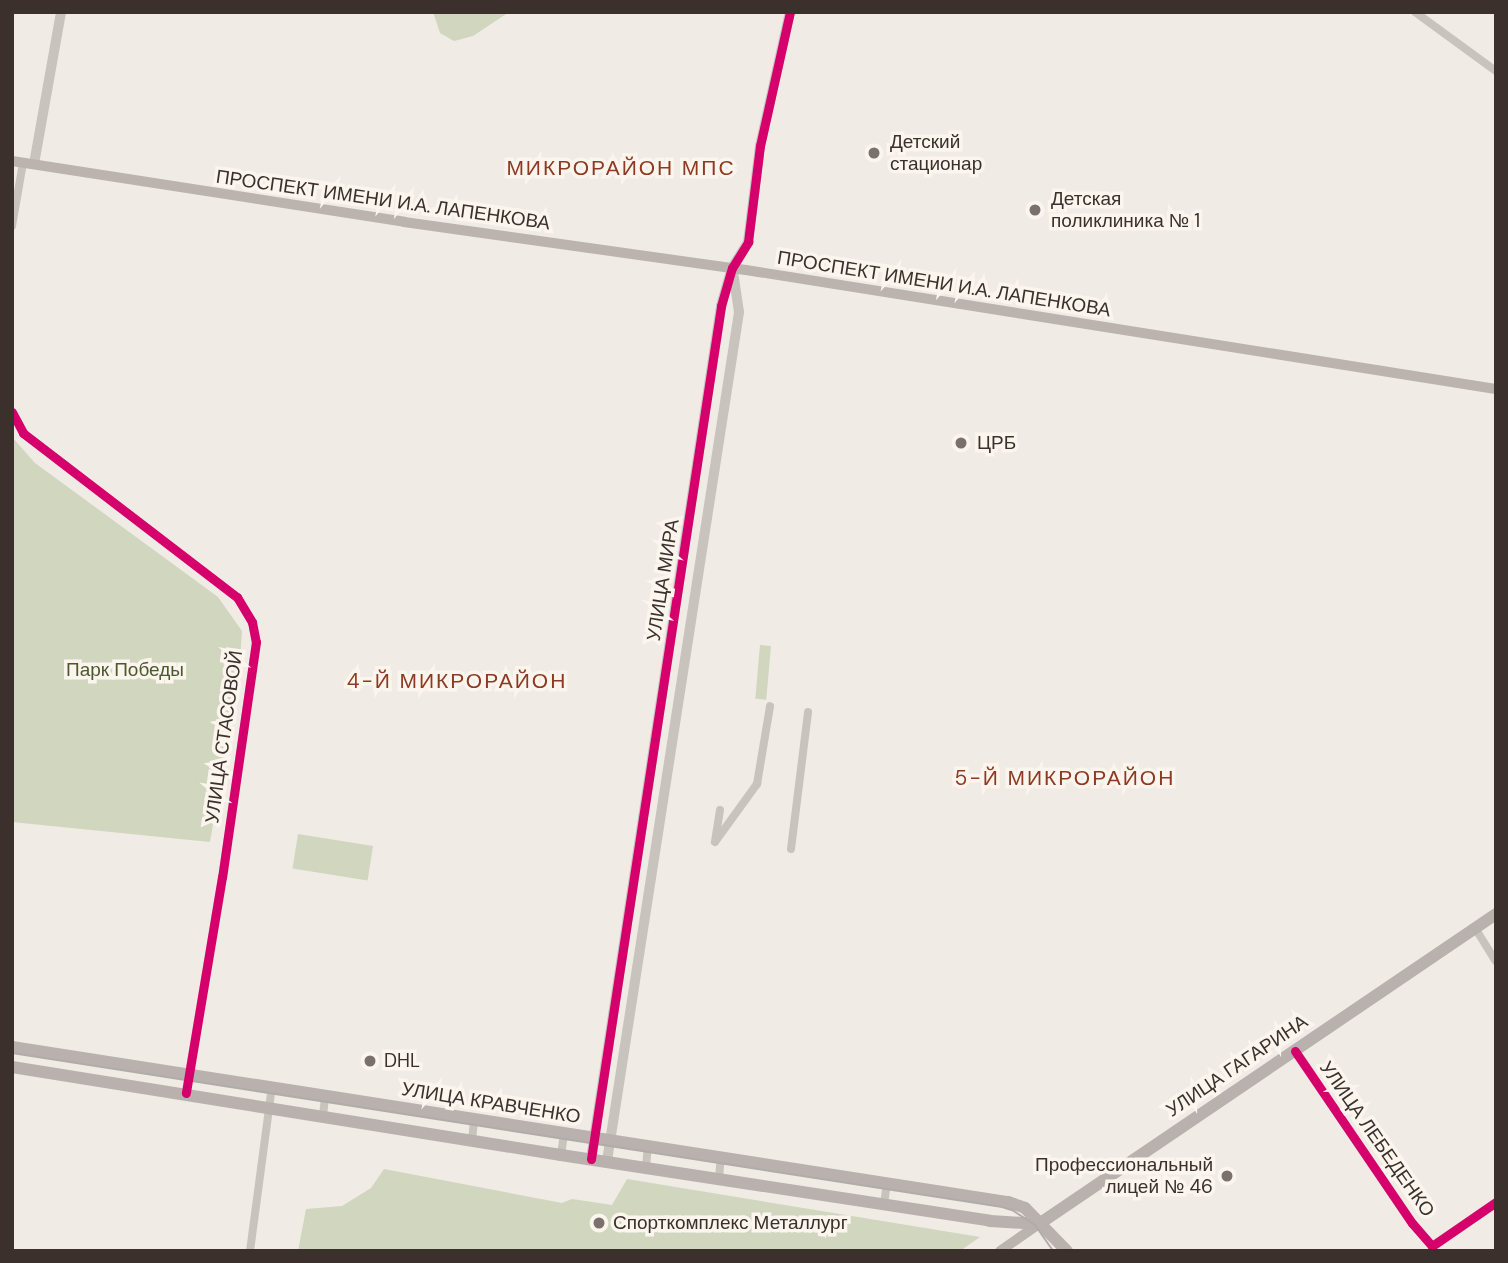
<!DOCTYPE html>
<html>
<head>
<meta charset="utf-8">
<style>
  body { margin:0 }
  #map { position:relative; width:1508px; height:1263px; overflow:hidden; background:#f0ebe5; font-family:"DM Sans",sans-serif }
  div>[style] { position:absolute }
  .green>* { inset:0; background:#d1d6bf; transform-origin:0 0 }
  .minor>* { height:8px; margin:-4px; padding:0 4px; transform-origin:4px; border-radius:4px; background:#c9c3be }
  .tertiary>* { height:10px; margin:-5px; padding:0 5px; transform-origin:5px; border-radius:5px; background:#c9c3be }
  .secondary>* { height:10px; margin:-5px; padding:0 5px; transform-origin:5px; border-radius:5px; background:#bab3ae }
  .primary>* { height:12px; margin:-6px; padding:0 6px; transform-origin:6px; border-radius:6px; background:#b8b1ad }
  .tram>* { height:2px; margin:-1px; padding:0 1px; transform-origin:1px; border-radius:1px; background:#b1aca8 }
  .cycleway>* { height:9px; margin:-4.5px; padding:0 4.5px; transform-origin:4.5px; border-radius:4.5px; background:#d6006c }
  .dots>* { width:19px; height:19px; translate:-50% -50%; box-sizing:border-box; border:4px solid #fbf5ee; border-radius:50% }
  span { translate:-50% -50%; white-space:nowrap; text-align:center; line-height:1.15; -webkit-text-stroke:7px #fbf5ee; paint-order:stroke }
  .poi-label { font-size:19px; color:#3b302b }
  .left { translate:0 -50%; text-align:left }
  .right { translate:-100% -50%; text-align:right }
  .street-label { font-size:19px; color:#3b302b }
  .park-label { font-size:19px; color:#4a5a2e }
  .neighbourhood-label { font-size:21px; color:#8c3b22; letter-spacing:2px }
  .frame { position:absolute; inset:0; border:14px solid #3b302b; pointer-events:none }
</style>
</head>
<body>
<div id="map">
  <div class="green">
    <div style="clip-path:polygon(433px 12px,509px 12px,473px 36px,454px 41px,440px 33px)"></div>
    <div style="clip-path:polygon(12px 437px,35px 463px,218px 597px,242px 631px,239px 673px,210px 842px,12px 822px)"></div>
    <div style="left:760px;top:645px;width:11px;height:54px;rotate:5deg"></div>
    <div style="left:298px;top:834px;width:76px;height:35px;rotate:9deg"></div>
    <div style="clip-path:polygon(384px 1169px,562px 1203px,572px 1199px,612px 1205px,627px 1179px,980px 1237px,960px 1251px,298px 1251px,306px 1209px,342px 1206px,371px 1188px)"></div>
  </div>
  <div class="minor">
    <div style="left:1415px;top:12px;width:100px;rotate:36.1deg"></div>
    <div style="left:12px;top:226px;width:64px;rotate:-80.1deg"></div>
    <div style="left:12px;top:412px;width:24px;rotate:62deg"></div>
    <div style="left:23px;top:433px;width:270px;rotate:37.5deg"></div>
    <div style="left:237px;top:597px;width:29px;rotate:59deg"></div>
    <div style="left:252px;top:622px;width:20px;rotate:79deg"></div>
    <div style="left:256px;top:642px;width:237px;rotate:98.2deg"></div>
    <div style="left:222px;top:877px;width:219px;rotate:99.5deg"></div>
    <div style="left:720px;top:810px;width:32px;rotate:99deg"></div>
    <div style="left:715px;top:842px;width:72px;rotate:-54.1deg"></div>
    <div style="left:757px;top:784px;width:79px;rotate:-80.5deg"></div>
    <div style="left:791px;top:849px;width:138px;rotate:-82.9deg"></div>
    <div style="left:1475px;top:928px;width:39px;rotate:58deg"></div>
    <div style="left:1295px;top:1051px;width:208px;rotate:55.8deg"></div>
    <div style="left:1412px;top:1223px;width:30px;rotate:49deg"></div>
    <div style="left:1432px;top:1246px;width:78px;rotate:-34.5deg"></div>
    <div style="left:323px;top:1116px;width:20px;rotate:-84deg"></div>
    <div style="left:472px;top:1140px;width:20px;rotate:-84deg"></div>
    <div style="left:561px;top:1155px;width:21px;rotate:-82deg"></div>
    <div style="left:646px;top:1167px;width:21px;rotate:-85deg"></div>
    <div style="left:719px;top:1178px;width:21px;rotate:-85deg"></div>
    <div style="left:884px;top:1204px;width:21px;rotate:-82deg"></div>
    <div style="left:250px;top:1251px;width:165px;rotate:-82.4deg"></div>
  </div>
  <div class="tertiary">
    <div style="left:34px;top:164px;width:154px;rotate:-79.9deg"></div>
    <div style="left:591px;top:1159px;width:863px;rotate:-81.33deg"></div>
    <div style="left:721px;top:306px;width:40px;rotate:-74deg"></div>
    <div style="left:732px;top:268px;width:31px;rotate:-58deg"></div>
    <div style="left:748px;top:242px;width:97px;rotate:-82.9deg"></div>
    <div style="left:760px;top:146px;width:137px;rotate:-77.4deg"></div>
    <div style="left:607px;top:1161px;width:859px;rotate:-81.16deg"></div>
    <div style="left:739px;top:312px;width:40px;rotate:-98.5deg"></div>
  </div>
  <div class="secondary">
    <div style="left:12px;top:161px;width:397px;rotate:8.8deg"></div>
    <div style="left:404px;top:222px;width:345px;rotate:8deg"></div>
    <div style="left:746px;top:270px;width:759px;rotate:9.02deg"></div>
    <div style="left:1000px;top:1251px;width:47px;rotate:-34.7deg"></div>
  </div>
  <div class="primary">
    <div style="left:12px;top:1047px;width:1008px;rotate:8.85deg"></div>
    <div style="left:1008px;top:1202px;width:18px;rotate:19deg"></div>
    <div style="left:1025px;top:1208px;width:60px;rotate:45.7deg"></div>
    <div style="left:12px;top:1067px;width:556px;rotate:9.11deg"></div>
    <div style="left:561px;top:1155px;width:434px;rotate:8.7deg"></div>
    <div style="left:990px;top:1221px;width:49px;rotate:3.5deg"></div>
    <div style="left:1039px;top:1224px;width:552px;rotate:-34.15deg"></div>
  </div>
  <div class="tram">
    <div style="left:12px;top:1053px;width:1002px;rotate:8.84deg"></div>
    <div style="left:1002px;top:1207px;width:10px;rotate:17deg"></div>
    <div style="left:1012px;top:1210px;width:27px;rotate:33deg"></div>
    <div style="left:1035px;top:1225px;width:32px;rotate:55deg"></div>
  </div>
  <div class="cycleway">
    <div style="left:12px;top:412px;width:24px;rotate:62deg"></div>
    <div style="left:23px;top:433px;width:270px;rotate:37.5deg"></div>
    <div style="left:237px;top:597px;width:29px;rotate:59deg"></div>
    <div style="left:252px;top:622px;width:20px;rotate:79deg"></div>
    <div style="left:256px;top:642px;width:237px;rotate:98.2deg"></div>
    <div style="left:222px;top:877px;width:219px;rotate:99.5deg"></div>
    <div style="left:1295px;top:1051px;width:208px;rotate:55.8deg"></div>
    <div style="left:1412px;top:1223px;width:30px;rotate:49deg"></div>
    <div style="left:1432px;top:1246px;width:78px;rotate:-34.5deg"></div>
    <div style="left:591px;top:1159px;width:863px;rotate:-81.33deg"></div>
    <div style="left:721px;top:306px;width:40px;rotate:-74deg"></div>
    <div style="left:732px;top:268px;width:31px;rotate:-58deg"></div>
    <div style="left:748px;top:242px;width:97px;rotate:-82.9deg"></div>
    <div style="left:760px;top:146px;width:137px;rotate:-77.4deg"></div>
  </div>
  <div class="dots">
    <div style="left:874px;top:153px;background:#7a716c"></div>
    <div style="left:1035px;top:210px;background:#7a716c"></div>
    <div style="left:961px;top:443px;background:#7a716c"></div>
    <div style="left:370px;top:1061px;background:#7a716c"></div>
    <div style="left:1227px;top:1176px;background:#7a716c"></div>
    <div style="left:599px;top:1223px;background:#7a716c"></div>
  </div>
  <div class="poi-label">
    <span class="left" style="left:890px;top:153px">Детский<br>стационар</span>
    <span class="left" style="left:1051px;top:210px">Детская<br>поликлиника № 1</span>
    <span class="left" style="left:977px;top:443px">ЦРБ</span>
    <span class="left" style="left:384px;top:1061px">DHL</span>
    <span class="right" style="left:1213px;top:1176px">Профессиональный<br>лицей № 46</span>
    <span class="left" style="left:613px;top:1223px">Спорткомплекс Металлург</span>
  </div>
  <div class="street-label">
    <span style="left:383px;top:200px;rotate:8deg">ПРОСПЕКТ ИМЕНИ И.А. ЛАПЕНКОВА</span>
    <span style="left:944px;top:284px;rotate:9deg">ПРОСПЕКТ ИМЕНИ И.А. ЛАПЕНКОВА</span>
    <span style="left:663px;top:580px;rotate:-81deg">УЛИЦА МИРА</span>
    <span style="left:224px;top:737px;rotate:-82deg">УЛИЦА СТАСОВОЙ</span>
    <span style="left:1237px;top:1066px;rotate:-34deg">УЛИЦА ГАГАРИНА</span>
    <span style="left:491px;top:1103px;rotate:9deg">УЛИЦА КРАВЧЕНКО</span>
    <span style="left:1377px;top:1139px;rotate:55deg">УЛИЦА ЛЕБЕДЕНКО</span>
  </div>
  <div class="park-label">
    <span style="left:125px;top:670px">Парк Победы</span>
  </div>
  <div class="neighbourhood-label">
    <span style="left:621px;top:168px">МИКРОРАЙОН МПС</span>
    <span style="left:457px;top:681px">4-Й МИКРОРАЙОН</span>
    <span style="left:1065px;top:778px">5-Й МИКРОРАЙОН</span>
  </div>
  <div class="frame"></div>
</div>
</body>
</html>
